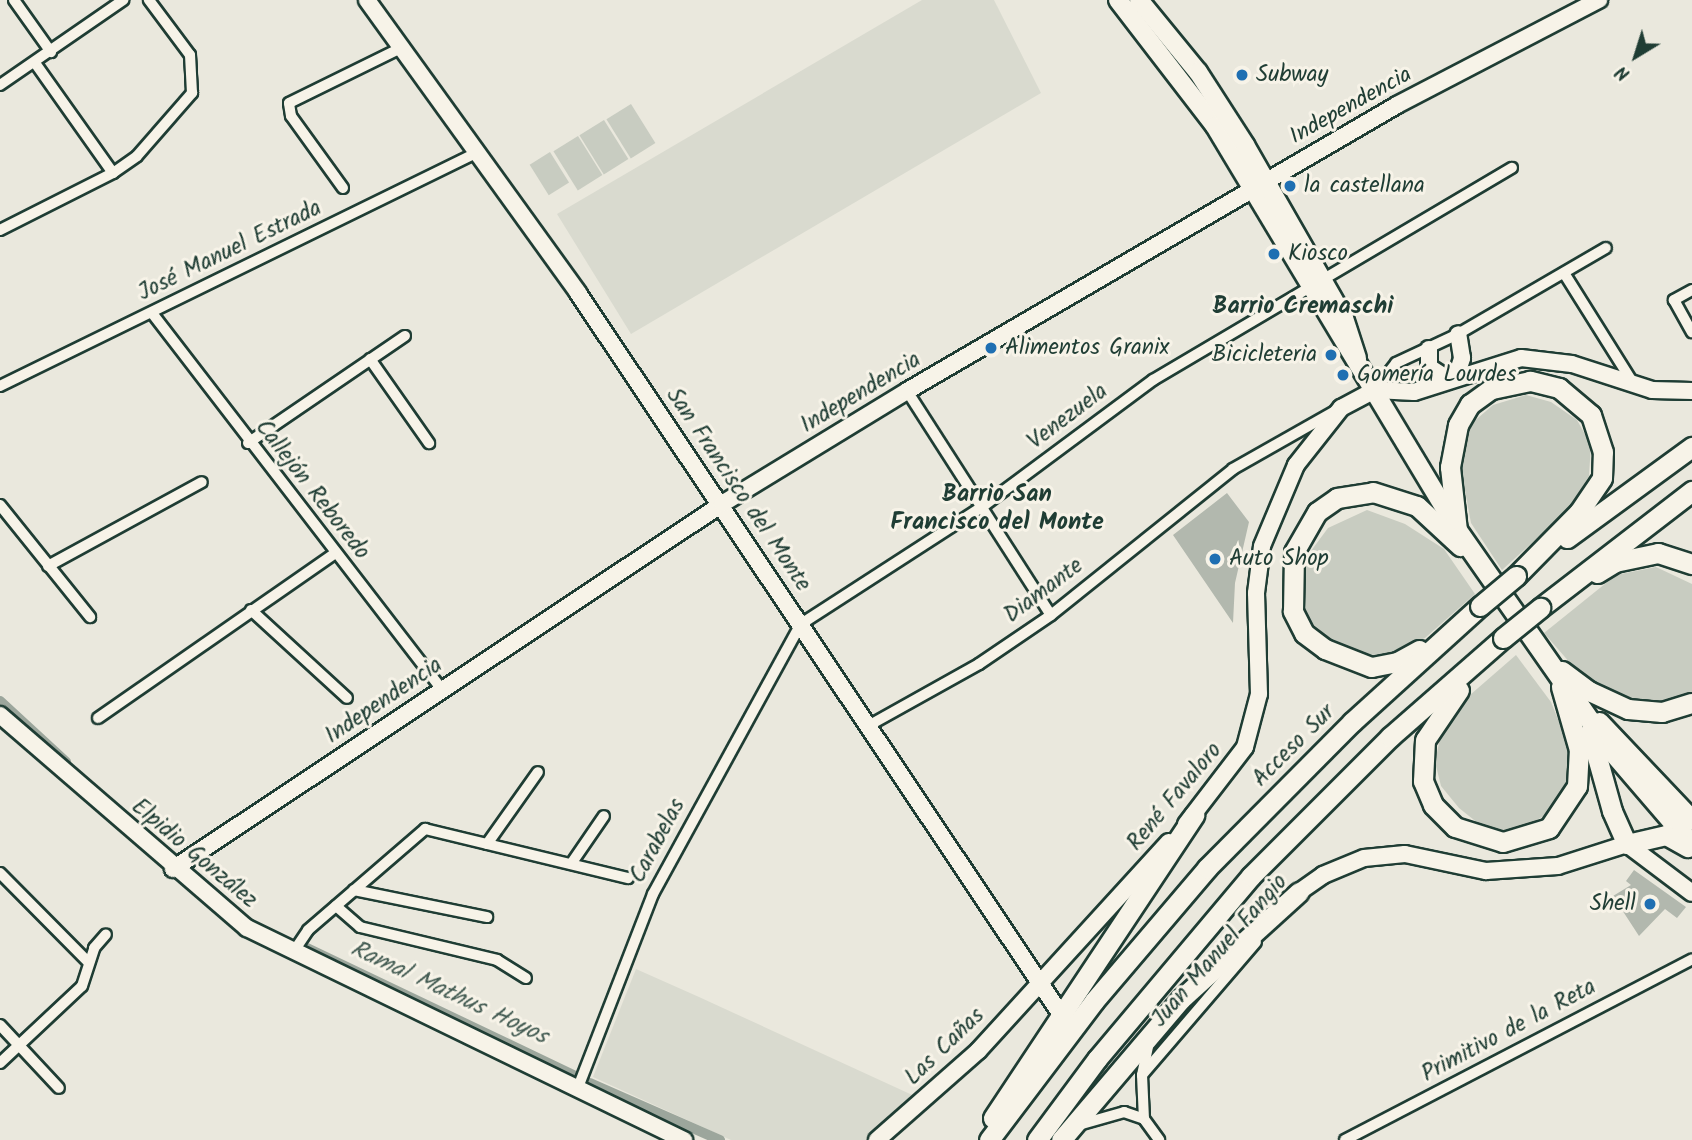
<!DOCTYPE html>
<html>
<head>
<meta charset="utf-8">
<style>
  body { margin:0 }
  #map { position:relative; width:1692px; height:1140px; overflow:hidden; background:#eae8dd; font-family:Kalam,sans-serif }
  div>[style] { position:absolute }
  .built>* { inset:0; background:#d9dacf }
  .green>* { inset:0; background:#c8ccc1; transform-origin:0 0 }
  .canal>* { height:10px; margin:-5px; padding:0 5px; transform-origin:5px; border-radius:5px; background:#9ca69c }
  .building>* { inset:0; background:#b2b8ae }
  .roads { filter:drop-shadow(2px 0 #1f3d34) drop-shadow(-2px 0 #1f3d34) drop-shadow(0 2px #1f3d34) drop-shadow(0 -2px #1f3d34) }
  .street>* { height:10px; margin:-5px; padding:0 5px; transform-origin:5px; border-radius:5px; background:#f7f3e8 }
  .secondary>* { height:16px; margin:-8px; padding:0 8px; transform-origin:8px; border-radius:8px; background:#f7f3e8 }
  .primary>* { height:18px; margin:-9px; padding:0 9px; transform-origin:9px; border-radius:9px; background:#f7f3e8 }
  .highway>* { height:19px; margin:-9.5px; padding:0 9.5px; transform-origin:9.5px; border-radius:9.5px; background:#f7f3e8 }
  .bridges { filter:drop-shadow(2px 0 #1f3d34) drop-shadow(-2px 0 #1f3d34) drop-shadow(0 2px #1f3d34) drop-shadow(0 -2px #1f3d34) }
  .highway-bridge>* { height:19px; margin:-9.5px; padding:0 9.5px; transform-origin:9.5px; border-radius:9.5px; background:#f7f3e8 }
  .dots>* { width:19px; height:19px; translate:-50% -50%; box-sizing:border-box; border:4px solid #f7f3e8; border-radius:50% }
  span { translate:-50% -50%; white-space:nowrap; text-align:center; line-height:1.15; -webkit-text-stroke:6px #f7f3e8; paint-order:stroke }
  .poi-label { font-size:23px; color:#1f3d34 }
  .left { translate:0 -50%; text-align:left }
  .right { translate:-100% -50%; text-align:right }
  .street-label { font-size:23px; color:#1f3d34 }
  .neighbourhood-label { font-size:24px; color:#1f3d34; font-weight:700 }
  .water-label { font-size:24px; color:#445c53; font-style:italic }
  .north { position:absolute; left:1601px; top:21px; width:70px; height:70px; -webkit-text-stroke:5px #f7f3e8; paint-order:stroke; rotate:218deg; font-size:19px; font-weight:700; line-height:28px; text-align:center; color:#1f3d34 }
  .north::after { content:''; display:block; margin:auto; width:24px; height:32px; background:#1f3d34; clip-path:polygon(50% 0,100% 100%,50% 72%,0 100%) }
</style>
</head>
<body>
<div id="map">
  <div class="built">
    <div style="clip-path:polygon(922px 0,994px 0,1041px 93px,631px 334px,557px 214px)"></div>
    <div style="clip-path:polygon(636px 969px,699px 997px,921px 1099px,872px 1140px,731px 1140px,593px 1077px)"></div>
  </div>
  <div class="green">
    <div style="left:631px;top:104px;width:46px;height:29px;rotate:58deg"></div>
    <div style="left:604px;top:120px;width:46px;height:29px;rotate:58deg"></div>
    <div style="left:578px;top:136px;width:46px;height:29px;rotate:58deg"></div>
    <div style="left:550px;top:152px;width:36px;height:24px;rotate:58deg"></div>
    <div style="clip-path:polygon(1526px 395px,1551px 402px,1577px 420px,1591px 445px,1589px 476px,1567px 511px,1502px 570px,1471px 523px,1461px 469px,1464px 441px,1471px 424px,1493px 405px)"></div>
    <div style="clip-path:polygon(1367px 510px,1405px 524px,1444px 549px,1475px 594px,1425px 638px,1380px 656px,1342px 649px,1312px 623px,1299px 596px,1305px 559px,1328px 528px)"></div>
    <div style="clip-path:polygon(1656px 567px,1692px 584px,1692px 694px,1651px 704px,1612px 694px,1571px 664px,1544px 633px,1616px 575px)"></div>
    <div style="clip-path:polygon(1516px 655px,1551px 702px,1573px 756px,1566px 786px,1551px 812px,1526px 826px,1503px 831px,1479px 824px,1459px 808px,1441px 786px,1435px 762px,1441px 734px,1470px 695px)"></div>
  </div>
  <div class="canal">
    <div style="left:0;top:701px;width:90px;rotate:42.7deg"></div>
    <div style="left:307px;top:948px;width:295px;rotate:25.5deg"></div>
    <div style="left:590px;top:1083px;width:142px;rotate:23.7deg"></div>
  </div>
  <div class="building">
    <div style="clip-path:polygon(1227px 493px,1249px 522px,1235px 583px,1233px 623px,1173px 535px)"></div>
    <div style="clip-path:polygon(1634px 870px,1686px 907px,1677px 918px,1665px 909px,1639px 936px,1613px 896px,1631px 885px,1626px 881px)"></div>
  </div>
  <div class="roads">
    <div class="street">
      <div style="left:14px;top:0;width:64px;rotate:54.6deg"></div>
      <div style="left:0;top:85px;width:150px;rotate:-34.6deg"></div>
      <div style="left:113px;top:173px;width:29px;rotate:-35deg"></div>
      <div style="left:137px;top:156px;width:84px;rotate:-48.9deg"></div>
      <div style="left:192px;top:93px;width:38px;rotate:-93deg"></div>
      <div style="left:190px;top:55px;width:69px;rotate:-126.7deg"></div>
      <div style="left:343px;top:188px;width:89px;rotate:-125.8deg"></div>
      <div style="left:291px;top:116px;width:13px;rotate:-99deg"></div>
      <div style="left:289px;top:103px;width:127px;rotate:-26.2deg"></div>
      <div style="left:0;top:230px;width:127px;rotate:-26.8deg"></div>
      <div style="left:113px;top:173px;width:135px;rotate:-125.3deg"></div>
      <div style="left:1564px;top:273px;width:130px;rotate:57.9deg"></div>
      <div style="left:1692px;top:290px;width:21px;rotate:151deg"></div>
      <div style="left:1674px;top:300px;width:37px;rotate:61deg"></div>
      <div style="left:152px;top:313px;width:475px;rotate:52.4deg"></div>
      <div style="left:370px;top:359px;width:103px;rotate:54.9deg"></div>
      <div style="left:0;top:386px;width:532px;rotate:-26.08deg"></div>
      <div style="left:1375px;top:390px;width:34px;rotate:-52deg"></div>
      <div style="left:1396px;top:363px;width:68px;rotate:-25.1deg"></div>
      <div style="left:1458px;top:334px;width:171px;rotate:-30.2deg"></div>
      <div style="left:907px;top:391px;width:266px;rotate:57.3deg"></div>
      <div style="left:248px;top:443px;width:190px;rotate:-34.3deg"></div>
      <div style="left:0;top:505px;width:144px;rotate:51.2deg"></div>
      <div style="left:48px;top:566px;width:175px;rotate:-28.6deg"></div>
      <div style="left:251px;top:610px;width:130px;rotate:42.5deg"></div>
      <div style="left:98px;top:718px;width:287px;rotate:-34.8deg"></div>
      <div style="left:868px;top:726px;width:127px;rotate:-29.2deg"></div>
      <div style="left:979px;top:664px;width:87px;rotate:-34.2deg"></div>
      <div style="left:1051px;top:615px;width:233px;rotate:-38.7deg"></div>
      <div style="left:1233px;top:469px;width:120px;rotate:-29.6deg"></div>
      <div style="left:487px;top:844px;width:88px;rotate:-54.7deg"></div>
      <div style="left:571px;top:864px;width:58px;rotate:-55.5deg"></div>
      <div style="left:0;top:873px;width:125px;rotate:45.3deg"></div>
      <div style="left:354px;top:890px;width:136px;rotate:11.5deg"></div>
      <div style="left:336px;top:906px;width:32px;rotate:41deg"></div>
      <div style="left:360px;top:927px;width:141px;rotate:13.5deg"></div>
      <div style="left:497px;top:960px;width:34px;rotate:32deg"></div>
      <div style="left:294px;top:951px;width:25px;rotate:-56deg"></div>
      <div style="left:308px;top:930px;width:155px;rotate:-40.8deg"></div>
      <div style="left:425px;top:829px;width:209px;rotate:13.6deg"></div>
      <div style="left:0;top:1025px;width:86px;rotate:46.9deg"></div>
      <div style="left:0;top:1063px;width:112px;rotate:-43.2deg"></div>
      <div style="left:82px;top:986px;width:40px;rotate:-72deg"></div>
      <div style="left:94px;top:948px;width:18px;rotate:-49deg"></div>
      <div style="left:1142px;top:1075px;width:175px;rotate:-49.4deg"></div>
      <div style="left:577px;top:1090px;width:210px;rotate:-68.8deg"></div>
      <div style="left:653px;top:894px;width:308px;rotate:-61.3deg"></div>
      <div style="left:801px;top:624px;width:216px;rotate:-32.9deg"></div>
      <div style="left:982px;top:507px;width:213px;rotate:-36.6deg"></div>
      <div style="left:1153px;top:380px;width:417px;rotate:-30.6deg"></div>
      <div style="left:1144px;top:1119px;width:44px;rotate:-92.6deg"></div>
      <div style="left:1142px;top:1075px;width:34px;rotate:-78deg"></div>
      <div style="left:1082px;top:1124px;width:44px;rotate:-15.9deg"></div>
      <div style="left:1124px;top:1112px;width:21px;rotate:19deg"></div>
      <div style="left:1144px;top:1119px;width:26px;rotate:54deg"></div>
      <div style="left:1345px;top:1140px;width:391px;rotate:-27.5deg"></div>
    </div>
    <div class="secondary">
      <div style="left:367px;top:0;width:361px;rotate:54.2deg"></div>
      <div style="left:578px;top:293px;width:866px;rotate:56.2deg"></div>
      <div style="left:1429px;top:349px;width:18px;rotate:90deg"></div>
      <div style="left:1429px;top:367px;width:24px;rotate:33deg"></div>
      <div style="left:1456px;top:377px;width:20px;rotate:-72deg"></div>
      <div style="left:1462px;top:358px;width:24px;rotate:-99deg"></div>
      <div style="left:0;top:715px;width:326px;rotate:40.8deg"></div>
      <div style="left:247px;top:928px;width:486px;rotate:25.9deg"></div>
      <div style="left:1186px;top:824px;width:97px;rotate:-52.5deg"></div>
      <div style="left:1245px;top:747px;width:55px;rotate:-75.2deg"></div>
      <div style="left:1259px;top:694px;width:101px;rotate:-91.7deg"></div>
      <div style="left:1256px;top:593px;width:47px;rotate:-82.7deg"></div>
      <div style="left:1262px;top:546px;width:88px;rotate:-67.2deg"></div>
      <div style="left:1296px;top:465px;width:73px;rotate:-51.7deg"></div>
      <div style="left:1341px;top:408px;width:38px;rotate:-28deg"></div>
      <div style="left:1375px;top:390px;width:39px;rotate:3deg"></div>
      <div style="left:1414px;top:392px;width:112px;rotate:-17.6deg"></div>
      <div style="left:1521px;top:358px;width:51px;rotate:6.7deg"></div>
      <div style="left:1572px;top:364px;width:84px;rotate:18deg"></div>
      <div style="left:1652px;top:390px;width:40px;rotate:1.4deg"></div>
      <div style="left:173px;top:869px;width:659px;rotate:-33.62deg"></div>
      <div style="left:722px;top:504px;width:217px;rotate:-31.4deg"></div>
      <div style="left:907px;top:391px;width:567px;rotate:-30.27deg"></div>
      <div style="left:1397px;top:105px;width:228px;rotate:-27.5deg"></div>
      <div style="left:1299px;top:892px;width:29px;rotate:-35deg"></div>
      <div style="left:1323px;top:875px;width:44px;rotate:-22.5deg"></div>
      <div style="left:1364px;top:858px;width:41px;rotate:-5.6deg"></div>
      <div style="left:1405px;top:854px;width:83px;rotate:11.9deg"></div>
      <div style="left:1486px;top:871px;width:72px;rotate:-4deg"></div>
      <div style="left:1558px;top:866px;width:72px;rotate:-17.7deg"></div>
      <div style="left:1627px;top:844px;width:81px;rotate:37deg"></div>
      <div style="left:877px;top:1140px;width:135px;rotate:-41.4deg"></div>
      <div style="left:978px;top:1051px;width:283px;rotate:-47.6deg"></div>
    </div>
    <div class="primary">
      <div style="left:1118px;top:0;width:159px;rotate:52.4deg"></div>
      <div style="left:1215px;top:126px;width:470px;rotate:59deg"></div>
      <div style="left:1139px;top:0;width:93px;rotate:50.7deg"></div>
      <div style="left:1198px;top:72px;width:87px;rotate:57.2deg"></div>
      <div style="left:1245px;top:145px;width:199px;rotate:60.2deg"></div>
      <div style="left:1344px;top:318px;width:42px;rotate:72deg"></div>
    </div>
    <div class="highway">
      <div style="left:1567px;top:538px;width:155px;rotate:-36.1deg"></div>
      <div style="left:1597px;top:573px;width:21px;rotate:-31deg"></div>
      <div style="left:1615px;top:562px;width:44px;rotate:-11.8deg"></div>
      <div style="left:1658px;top:553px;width:36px;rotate:18deg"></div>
      <div style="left:1516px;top:576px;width:90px;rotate:-45.5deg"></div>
      <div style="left:1579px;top:512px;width:41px;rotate:-55.9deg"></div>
      <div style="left:1602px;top:478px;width:26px;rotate:-88deg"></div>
      <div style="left:1603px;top:452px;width:39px;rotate:-108deg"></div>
      <div style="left:1591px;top:415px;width:42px;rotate:-139.8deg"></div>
      <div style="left:1559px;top:388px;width:30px;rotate:-166deg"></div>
      <div style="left:1530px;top:381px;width:40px;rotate:168deg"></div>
      <div style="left:1491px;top:389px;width:26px;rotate:144deg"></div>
      <div style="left:1470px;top:404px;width:24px;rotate:120deg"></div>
      <div style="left:1458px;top:425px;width:43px;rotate:100.8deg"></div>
      <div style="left:1450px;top:467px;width:63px;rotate:83.7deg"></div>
      <div style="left:1457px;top:530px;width:266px;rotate:55.1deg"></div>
      <div style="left:1609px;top:748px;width:128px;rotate:49.4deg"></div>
      <div style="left:1540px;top:608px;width:192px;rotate:-37.6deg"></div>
      <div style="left:1419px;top:650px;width:25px;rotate:151deg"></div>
      <div style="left:1397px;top:662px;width:26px;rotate:169deg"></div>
      <div style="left:1371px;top:667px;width:49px;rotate:-158.6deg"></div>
      <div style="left:1325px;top:649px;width:26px;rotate:-143deg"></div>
      <div style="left:1304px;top:633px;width:25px;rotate:-117deg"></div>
      <div style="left:1293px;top:611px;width:59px;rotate:-89deg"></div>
      <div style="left:1294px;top:552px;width:46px;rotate:-60.1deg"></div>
      <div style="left:1317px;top:512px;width:24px;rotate:-35deg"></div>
      <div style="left:1337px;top:498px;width:36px;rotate:-9deg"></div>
      <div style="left:1373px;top:492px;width:46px;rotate:17.7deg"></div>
      <div style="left:1417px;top:506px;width:59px;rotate:42.9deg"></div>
      <div style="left:1562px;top:671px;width:34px;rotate:37deg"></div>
      <div style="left:1589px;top:691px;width:43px;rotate:24.8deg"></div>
      <div style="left:1628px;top:709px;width:34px;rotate:5deg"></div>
      <div style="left:1662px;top:712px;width:31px;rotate:-17deg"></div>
      <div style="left:1459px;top:690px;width:60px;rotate:124.2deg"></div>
      <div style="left:1425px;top:740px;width:41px;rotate:92.8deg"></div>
      <div style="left:1423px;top:781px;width:26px;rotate:67deg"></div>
      <div style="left:1433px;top:805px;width:31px;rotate:45deg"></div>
      <div style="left:1455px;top:827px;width:50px;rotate:17.4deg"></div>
      <div style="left:1503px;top:842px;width:48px;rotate:-16.9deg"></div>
      <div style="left:1549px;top:828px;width:50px;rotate:-56.3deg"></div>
      <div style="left:1577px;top:786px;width:36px;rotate:-87deg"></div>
      <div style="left:1579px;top:750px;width:66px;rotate:-105.9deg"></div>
      <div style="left:1599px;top:722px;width:135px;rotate:46.5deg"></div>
      <div style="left:1590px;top:732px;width:82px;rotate:74.4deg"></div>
      <div style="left:1612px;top:811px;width:36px;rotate:66deg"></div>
      <div style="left:1627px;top:844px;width:40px;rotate:-13deg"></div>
      <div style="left:1666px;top:835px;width:25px;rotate:29deg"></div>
      <div style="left:993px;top:1118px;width:364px;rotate:-56.4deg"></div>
      <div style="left:989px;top:1140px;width:174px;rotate:-52.9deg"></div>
      <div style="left:1094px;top:1001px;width:175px;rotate:-49.6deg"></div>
      <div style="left:1207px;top:868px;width:206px;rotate:-45.2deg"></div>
      <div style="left:1352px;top:722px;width:173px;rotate:-42.2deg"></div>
      <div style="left:1037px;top:1140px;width:101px;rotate:-53.5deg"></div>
      <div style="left:1097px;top:1059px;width:239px;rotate:-49.9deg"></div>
      <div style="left:1251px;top:876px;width:197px;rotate:-45deg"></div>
      <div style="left:1390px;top:737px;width:150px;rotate:-41.2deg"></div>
      <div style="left:1061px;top:1140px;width:185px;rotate:-49.6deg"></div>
      <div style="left:1181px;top:999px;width:159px;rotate:-42.2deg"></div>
    </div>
  </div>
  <div class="bridges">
    <div class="highway-bridge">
      <div style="left:1480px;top:606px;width:47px;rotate:-39.8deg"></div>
      <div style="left:1503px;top:638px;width:48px;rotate:-39deg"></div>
    </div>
  </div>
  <div class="dots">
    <div style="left:1242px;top:75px;background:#1f6fb2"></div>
    <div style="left:1290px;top:186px;background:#1f6fb2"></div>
    <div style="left:1274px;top:254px;background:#1f6fb2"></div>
    <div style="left:991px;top:348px;background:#1f6fb2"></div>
    <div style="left:1331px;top:355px;background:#1f6fb2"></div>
    <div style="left:1343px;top:375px;background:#1f6fb2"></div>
    <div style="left:1215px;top:559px;background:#1f6fb2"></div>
    <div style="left:1650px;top:904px;background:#1f6fb2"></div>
  </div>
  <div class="poi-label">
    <span class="left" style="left:1256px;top:75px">Subway</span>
    <span class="left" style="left:1304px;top:186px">la castellana</span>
    <span class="left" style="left:1288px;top:254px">Kiosco</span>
    <span class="left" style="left:1005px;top:348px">Alimentos Granix</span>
    <span class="right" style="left:1317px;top:355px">Bicicleteria</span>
    <span class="left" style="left:1357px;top:375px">Gomería Lourdes</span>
    <span class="left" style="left:1229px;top:559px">Auto Shop</span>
    <span class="right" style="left:1636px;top:904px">Shell</span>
  </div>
  <div class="street-label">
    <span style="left:1351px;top:106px;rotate:-29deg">Independencia</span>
    <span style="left:230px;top:251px;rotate:-26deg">José Manuel Estrada</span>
    <span style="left:861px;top:393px;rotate:-31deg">Independencia</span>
    <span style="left:1068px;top:417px;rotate:-37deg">Venezuela</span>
    <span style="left:312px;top:490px;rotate:52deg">Callejón Reboredo</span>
    <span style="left:738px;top:490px;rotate:56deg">San Francisco del Monte</span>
    <span style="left:1044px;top:591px;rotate:-37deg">Diamante</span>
    <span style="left:384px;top:701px;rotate:-34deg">Independencia</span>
    <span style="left:1294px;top:746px;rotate:-45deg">Acceso Sur</span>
    <span style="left:1175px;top:797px;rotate:-50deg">René Favaloro</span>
    <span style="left:658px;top:841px;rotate:-62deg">Carabelas</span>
    <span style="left:194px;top:854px;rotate:40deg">Elpidio González</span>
    <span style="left:1220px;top:951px;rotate:-49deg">Juan Manuel Fangio</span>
    <span style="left:1509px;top:1031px;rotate:-28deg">Primitivo de la Reta</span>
    <span style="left:945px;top:1047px;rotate:-44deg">Las Cañas</span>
  </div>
  <div class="neighbourhood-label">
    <span style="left:1303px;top:307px">Barrio Cremaschi</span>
    <span style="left:997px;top:509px">Barrio San<br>Francisco del Monte</span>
  </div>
  <div class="water-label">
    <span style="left:449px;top:993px;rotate:25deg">Ramal Mathus Hoyos</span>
  </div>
  <div class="north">N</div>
</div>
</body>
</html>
